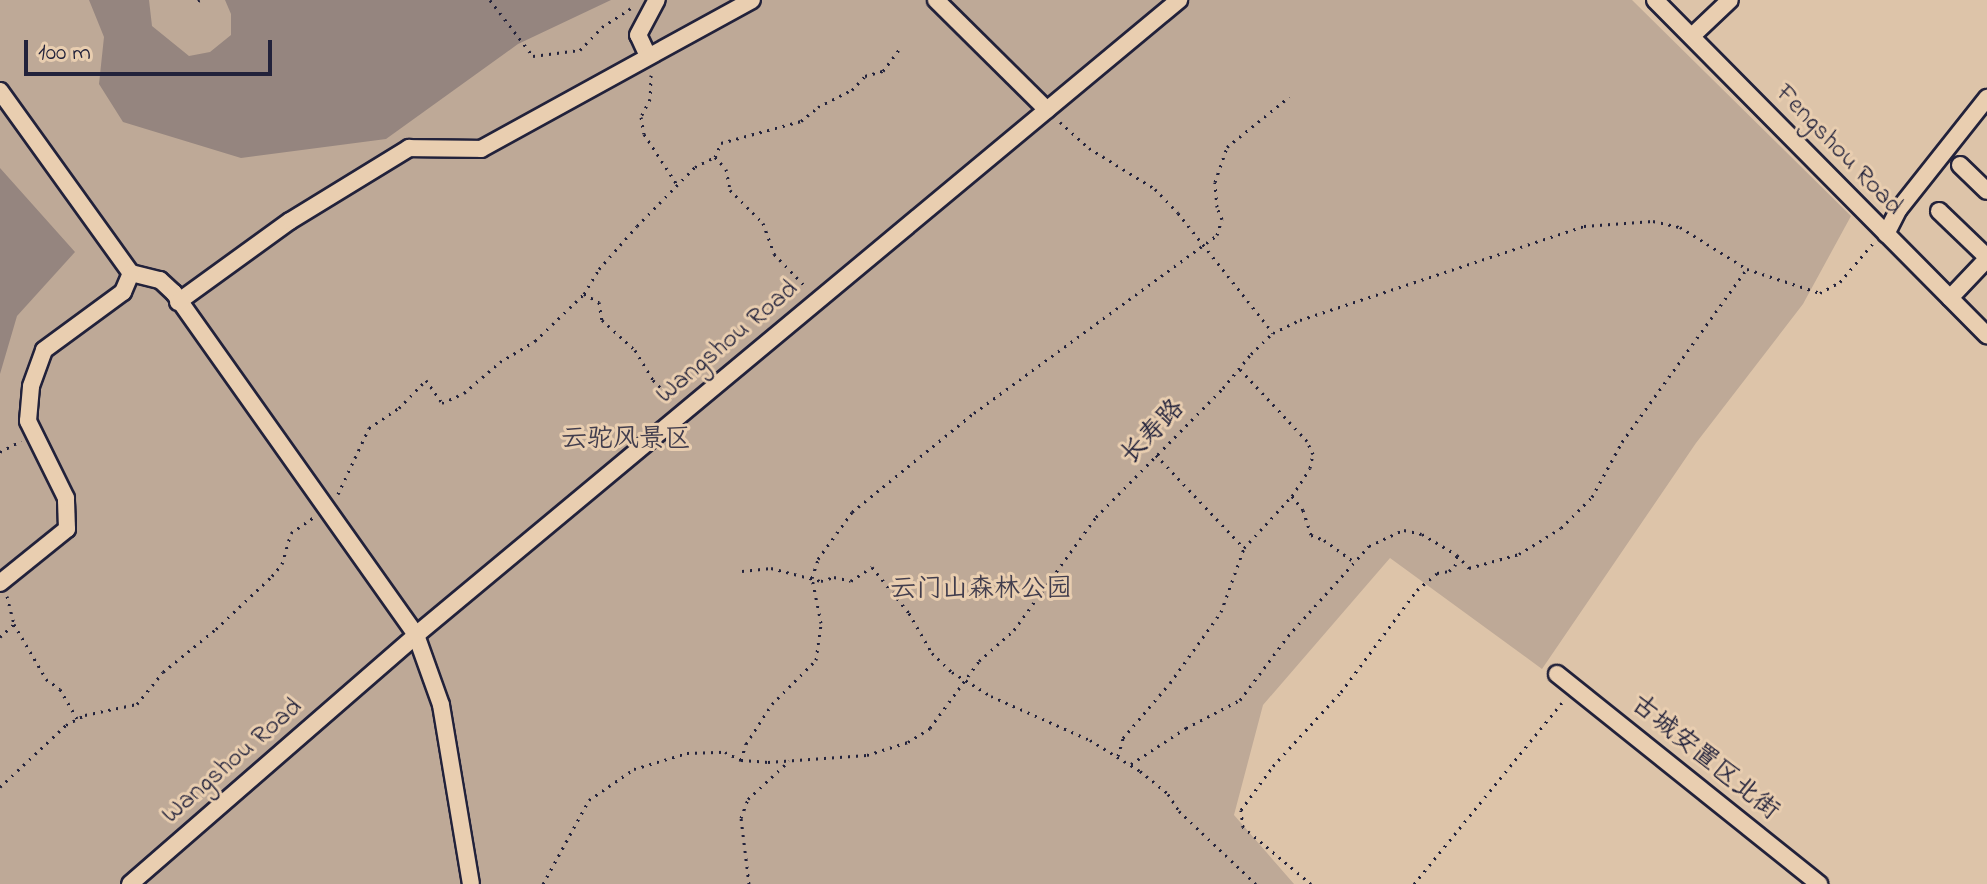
<!DOCTYPE html>
<html>
<head>
<meta charset="utf-8">
<style>
  body { margin:0 }
  #map { position:relative; width:1987px; height:884px; overflow:hidden; background:#ddc4a9; font-family:"Indie Flower","LXGW WenKai TC",sans-serif }
  div>[style] { position:absolute }
  .green>* { inset:0; background:#bea997 }
  .water>* { inset:0; background:#95857f }
  .path>* { height:3px; margin-top:-1.5px; transform-origin:0; background:repeating-linear-gradient(90deg,#22223b 0 2px,transparent 0 8px) }
  .roads { filter:drop-shadow(2px 0 #22223b) drop-shadow(-2px 0 #22223b) drop-shadow(0 2px #22223b) drop-shadow(0 -2px #22223b) }
  .minor>* { height:16px; margin:-8px; padding:0 8px; transform-origin:8px; border-radius:8px; background:#e9ceb0 }
  span { translate:-50% -50%; white-space:nowrap; text-align:center; line-height:1.15; -webkit-text-stroke:6px #e9ceb0; paint-order:stroke }
  .street-label { font-size:26px; color:#22223b }
  .park-label { font-size:26px; color:#413d4d }
  .scale { position:absolute; left:24px; top:40px; width:248px; height:36px; box-sizing:border-box; border:4px solid #22223b; border-top:0; padding-left:10px; font-size:24px; line-height:28px; white-space:nowrap; color:#22223b; -webkit-text-stroke:6px #e9ceb0; paint-order:stroke }
</style>
</head>
<body>
<div id="map">
  <div class="green">
    <div style="clip-path:polygon(0 0,1632px 0,1851px 216px,1803px 304px,1696px 443px,1542px 669px,1390px 558px,1263px 705px,1234px 815px,1294px 884px,0 884px)"></div>
  </div>
  <div class="water">
    <div style="clip-path:polygon(89px 0,149px 0,152px 26px,189px 56px,210px 52px,231px 35px,231px 14px,225px 0,611px 0,518px 44px,386px 139px,241px 158px,123px 122px,99px 84px,104px 37px)"></div>
    <div style="clip-path:polygon(0 168px,75px 252px,17px 316px,0 374px)"></div>
  </div>
  <div class="path">
    <div style="left:490px;top:0;width:71px;rotate:52.5deg"></div>
    <div style="left:533px;top:56px;width:47px;rotate:-7.3deg"></div>
    <div style="left:580px;top:50px;width:32px;rotate:-46deg"></div>
    <div style="left:602px;top:27px;width:38px;rotate:-33deg"></div>
    <div style="left:198px;top:1px;width:2px;rotate:-27deg"></div>
    <div style="left:651px;top:75px;width:24px;rotate:92deg"></div>
    <div style="left:650px;top:99px;width:20px;rotate:117deg"></div>
    <div style="left:641px;top:117px;width:17px;rotate:80deg"></div>
    <div style="left:644px;top:134px;width:62px;rotate:56.8deg"></div>
    <div style="left:1060px;top:122px;width:39px;rotate:42deg"></div>
    <div style="left:1089px;top:148px;width:78px;rotate:31.8deg"></div>
    <div style="left:1155px;top:189px;width:33px;rotate:46deg"></div>
    <div style="left:1178px;top:213px;width:153px;rotate:51.6deg"></div>
    <div style="left:715px;top:157px;width:16px;rotate:47deg"></div>
    <div style="left:726px;top:169px;width:21px;rotate:79deg"></div>
    <div style="left:730px;top:190px;width:47px;rotate:45deg"></div>
    <div style="left:763px;top:223px;width:33px;rotate:70deg"></div>
    <div style="left:774px;top:254px;width:47px;rotate:45.9deg"></div>
    <div style="left:584px;top:294px;width:17px;rotate:28deg"></div>
    <div style="left:599px;top:302px;width:18px;rotate:81deg"></div>
    <div style="left:602px;top:320px;width:45px;rotate:42.3deg"></div>
    <div style="left:635px;top:350px;width:35px;rotate:59deg"></div>
    <div style="left:653px;top:380px;width:30px;rotate:45deg"></div>
    <div style="left:0;top:452px;width:24px;rotate:-28deg"></div>
    <div style="left:1156px;top:455px;width:128px;rotate:46.6deg"></div>
    <div style="left:338px;top:494px;width:73px;rotate:-64.8deg"></div>
    <div style="left:369px;top:428px;width:36px;rotate:-34deg"></div>
    <div style="left:399px;top:408px;width:39px;rotate:-46deg"></div>
    <div style="left:426px;top:380px;width:28px;rotate:55deg"></div>
    <div style="left:442px;top:403px;width:24px;rotate:-24deg"></div>
    <div style="left:464px;top:393px;width:48px;rotate:-40.7deg"></div>
    <div style="left:500px;top:362px;width:41px;rotate:-31deg"></div>
    <div style="left:535px;top:341px;width:68px;rotate:-43.8deg"></div>
    <div style="left:584px;top:294px;width:29px;rotate:-59deg"></div>
    <div style="left:599px;top:269px;width:57px;rotate:-48.5deg"></div>
    <div style="left:637px;top:226px;width:83px;rotate:-45.5deg"></div>
    <div style="left:695px;top:167px;width:22px;rotate:-27deg"></div>
    <div style="left:715px;top:157px;width:15px;rotate:-67deg"></div>
    <div style="left:721px;top:143px;width:83px;rotate:-15.4deg"></div>
    <div style="left:801px;top:121px;width:22px;rotate:-39deg"></div>
    <div style="left:818px;top:107px;width:38px;rotate:-27deg"></div>
    <div style="left:852px;top:90px;width:19px;rotate:-47deg"></div>
    <div style="left:865px;top:76px;width:19px;rotate:-16deg"></div>
    <div style="left:883px;top:71px;width:26px;rotate:-53deg"></div>
    <div style="left:1292px;top:496px;width:18px;rotate:52deg"></div>
    <div style="left:1303px;top:510px;width:26px;rotate:72deg"></div>
    <div style="left:1311px;top:535px;width:14px;rotate:21deg"></div>
    <div style="left:1324px;top:540px;width:34px;rotate:36deg"></div>
    <div style="left:742px;top:571px;width:29px;rotate:-6deg"></div>
    <div style="left:771px;top:568px;width:52px;rotate:14.6deg"></div>
    <div style="left:821px;top:581px;width:14px;rotate:-17deg"></div>
    <div style="left:834px;top:577px;width:17px;rotate:13deg"></div>
    <div style="left:851px;top:581px;width:25px;rotate:-34deg"></div>
    <div style="left:872px;top:567px;width:59px;rotate:51.2deg"></div>
    <div style="left:909px;top:613px;width:46px;rotate:60.1deg"></div>
    <div style="left:932px;top:653px;width:28px;rotate:44deg"></div>
    <div style="left:952px;top:672px;width:46px;rotate:31.6deg"></div>
    <div style="left:991px;top:696px;width:108px;rotate:24deg"></div>
    <div style="left:1090px;top:740px;width:59px;rotate:31.8deg"></div>
    <div style="left:1140px;top:771px;width:36px;rotate:39deg"></div>
    <div style="left:1168px;top:794px;width:20px;rotate:57deg"></div>
    <div style="left:1179px;top:811px;width:106px;rotate:43.5deg"></div>
    <div style="left:7px;top:596px;width:29px;rotate:76deg"></div>
    <div style="left:14px;top:624px;width:64px;rotate:59.8deg"></div>
    <div style="left:46px;top:679px;width:17px;rotate:36deg"></div>
    <div style="left:60px;top:689px;width:34px;rotate:60deg"></div>
    <div style="left:0;top:637px;width:19px;rotate:-43deg"></div>
    <div style="left:1118px;top:756px;width:19px;rotate:-74deg"></div>
    <div style="left:1123px;top:738px;width:72px;rotate:-49.5deg"></div>
    <div style="left:1170px;top:683px;width:87px;rotate:-54.3deg"></div>
    <div style="left:1221px;top:612px;width:68px;rotate:-70.2deg"></div>
    <div style="left:1244px;top:548px;width:71px;rotate:-47.3deg"></div>
    <div style="left:1292px;top:496px;width:33px;rotate:-57deg"></div>
    <div style="left:1310px;top:468px;width:14px;rotate:-78deg"></div>
    <div style="left:1313px;top:454px;width:14px;rotate:-115deg"></div>
    <div style="left:1307px;top:441px;width:100px;rotate:-133deg"></div>
    <div style="left:741px;top:760px;width:17px;rotate:-73deg"></div>
    <div style="left:746px;top:744px;width:48px;rotate:-57deg"></div>
    <div style="left:772px;top:704px;width:62px;rotate:-45deg"></div>
    <div style="left:816px;top:660px;width:37px;rotate:-82deg"></div>
    <div style="left:821px;top:623px;width:46px;rotate:-101.3deg"></div>
    <div style="left:812px;top:578px;width:20px;rotate:-72deg"></div>
    <div style="left:818px;top:559px;width:58px;rotate:-54.1deg"></div>
    <div style="left:852px;top:512px;width:157px;rotate:-39.1deg"></div>
    <div style="left:974px;top:413px;width:301px;rotate:-36.2deg"></div>
    <div style="left:1217px;top:235px;width:17px;rotate:-73deg"></div>
    <div style="left:1222px;top:219px;width:13px;rotate:-113deg"></div>
    <div style="left:1217px;top:207px;width:25px;rotate:-95deg"></div>
    <div style="left:1215px;top:182px;width:37px;rotate:-71deg"></div>
    <div style="left:1227px;top:147px;width:80px;rotate:-38.9deg"></div>
    <div style="left:1131px;top:764px;width:66px;rotate:-33.2deg"></div>
    <div style="left:1186px;top:728px;width:61px;rotate:-27.4deg"></div>
    <div style="left:1240px;top:700px;width:80px;rotate:-53.1deg"></div>
    <div style="left:1288px;top:636px;width:121px;rotate:-48deg"></div>
    <div style="left:1369px;top:546px;width:38px;rotate:-25deg"></div>
    <div style="left:1404px;top:530px;width:18px;rotate:13deg"></div>
    <div style="left:1422px;top:534px;width:41px;rotate:31deg"></div>
    <div style="left:1457px;top:555px;width:18px;rotate:47deg"></div>
    <div style="left:1469px;top:568px;width:52px;rotate:-15.6deg"></div>
    <div style="left:1519px;top:554px;width:49px;rotate:-31.8deg"></div>
    <div style="left:1561px;top:528px;width:44px;rotate:-45deg"></div>
    <div style="left:1592px;top:497px;width:63px;rotate:-61.4deg"></div>
    <div style="left:1622px;top:442px;width:213px;rotate:-54.2deg"></div>
    <div style="left:0;top:787px;width:91px;rotate:-43.2deg"></div>
    <div style="left:66px;top:725px;width:21px;rotate:-28deg"></div>
    <div style="left:85px;top:715px;width:53px;rotate:-11.9deg"></div>
    <div style="left:137px;top:704px;width:41px;rotate:-50.9deg"></div>
    <div style="left:163px;top:672px;width:68px;rotate:-39.1deg"></div>
    <div style="left:216px;top:629px;width:77px;rotate:-43.4deg"></div>
    <div style="left:272px;top:576px;width:16px;rotate:-50deg"></div>
    <div style="left:282px;top:564px;width:32px;rotate:-74deg"></div>
    <div style="left:291px;top:533px;width:28px;rotate:-35deg"></div>
    <div style="left:543px;top:884px;width:96px;rotate:-61.3deg"></div>
    <div style="left:589px;top:800px;width:55px;rotate:-34.6deg"></div>
    <div style="left:634px;top:769px;width:55px;rotate:-16.8deg"></div>
    <div style="left:687px;top:753px;width:38px;rotate:-2deg"></div>
    <div style="left:725px;top:752px;width:18px;rotate:27deg"></div>
    <div style="left:741px;top:760px;width:27px;rotate:4deg"></div>
    <div style="left:768px;top:762px;width:99px;rotate:-4deg"></div>
    <div style="left:867px;top:755px;width:43px;rotate:-17.6deg"></div>
    <div style="left:908px;top:742px;width:26px;rotate:-32deg"></div>
    <div style="left:930px;top:728px;width:83px;rotate:-53.8deg"></div>
    <div style="left:979px;top:661px;width:47px;rotate:-41.5deg"></div>
    <div style="left:1014px;top:630px;width:140px;rotate:-54deg"></div>
    <div style="left:1096px;top:517px;width:181px;rotate:-45.4deg"></div>
    <div style="left:1223px;top:388px;width:44px;rotate:-50.5deg"></div>
    <div style="left:1251px;top:354px;width:30px;rotate:-44deg"></div>
    <div style="left:1273px;top:333px;width:30px;rotate:-26deg"></div>
    <div style="left:1300px;top:320px;width:299px;rotate:-18.3deg"></div>
    <div style="left:1584px;top:226px;width:69px;rotate:-4.1deg"></div>
    <div style="left:1653px;top:221px;width:28px;rotate:13deg"></div>
    <div style="left:1680px;top:227px;width:79px;rotate:32.1deg"></div>
    <div style="left:1747px;top:269px;width:77px;rotate:18.2deg"></div>
    <div style="left:1820px;top:293px;width:23px;rotate:-29deg"></div>
    <div style="left:1840px;top:282px;width:52px;rotate:-49.6deg"></div>
    <div style="left:749px;top:884px;width:66px;rotate:-96.9deg"></div>
    <div style="left:741px;top:818px;width:20px;rotate:-70deg"></div>
    <div style="left:748px;top:799px;width:56px;rotate:-42.8deg"></div>
    <div style="left:1311px;top:884px;width:89px;rotate:-140deg"></div>
    <div style="left:1243px;top:827px;width:17px;rotate:-97deg"></div>
    <div style="left:1241px;top:810px;width:54px;rotate:-54deg"></div>
    <div style="left:1273px;top:766px;width:100px;rotate:-47.4deg"></div>
    <div style="left:1341px;top:692px;width:127px;rotate:-53.3deg"></div>
    <div style="left:1417px;top:590px;width:26px;rotate:-40deg"></div>
    <div style="left:1437px;top:573px;width:12px;rotate:-9deg"></div>
    <div style="left:1449px;top:571px;width:8px;rotate:-40deg"></div>
    <div style="left:1455px;top:566px;width:11px;rotate:-80deg"></div>
    <div style="left:1414px;top:884px;width:236px;rotate:-50.8deg"></div>
  </div>
  <div class="roads">
    <div class="minor">
      <div style="left:936px;top:0;width:156px;rotate:44.7deg"></div>
      <div style="left:1655px;top:0;width:472px;rotate:45.3deg"></div>
      <div style="left:1692px;top:36px;width:52px;rotate:-43.5deg"></div>
      <div style="left:648px;top:56px;width:23px;rotate:-115deg"></div>
      <div style="left:638px;top:35px;width:40px;rotate:-62deg"></div>
      <div style="left:0;top:91px;width:224px;rotate:54.3deg"></div>
      <div style="left:131px;top:273px;width:30px;rotate:14deg"></div>
      <div style="left:160px;top:280px;width:19px;rotate:43deg"></div>
      <div style="left:174px;top:293px;width:419px;rotate:54.7deg"></div>
      <div style="left:416px;top:635px;width:74px;rotate:70.3deg"></div>
      <div style="left:441px;top:705px;width:181px;rotate:80.5deg"></div>
      <div style="left:1960px;top:165px;width:37px;rotate:44deg"></div>
      <div style="left:1939px;top:211px;width:66px;rotate:43.8deg"></div>
      <div style="left:1886px;top:234px;width:28px;rotate:-63deg"></div>
      <div style="left:1899px;top:209px;width:142px;rotate:-51.6deg"></div>
      <div style="left:1950px;top:298px;width:54px;rotate:-46.5deg"></div>
      <div style="left:178px;top:302px;width:138px;rotate:-35.9deg"></div>
      <div style="left:290px;top:221px;width:140px;rotate:-31.5deg"></div>
      <div style="left:409px;top:148px;width:72px;rotate:0.8deg"></div>
      <div style="left:481px;top:149px;width:309px;rotate:-28.8deg"></div>
      <div style="left:0;top:583px;width:86px;rotate:-38.9deg"></div>
      <div style="left:67px;top:529px;width:31px;rotate:-92deg"></div>
      <div style="left:66px;top:498px;width:86px;rotate:-116.3deg"></div>
      <div style="left:28px;top:421px;width:35px;rotate:-85deg"></div>
      <div style="left:31px;top:386px;width:38px;rotate:-70deg"></div>
      <div style="left:44px;top:350px;width:98px;rotate:-36.3deg"></div>
      <div style="left:123px;top:292px;width:21px;rotate:-67deg"></div>
      <div style="left:1557px;top:674px;width:336px;rotate:38.7deg"></div>
      <div style="left:130px;top:884px;width:379px;rotate:-41deg"></div>
      <div style="left:416px;top:635px;width:993px;rotate:-39.77deg"></div>
    </div>
  </div>
  <div class="street-label">
    <span style="left:1838px;top:151px;rotate:46deg">Fengshou Road</span>
    <span style="left:728px;top:343px;rotate:-40deg">Wangshou Road</span>
    <span style="left:1154px;top:433px;rotate:-46deg">长寿路</span>
    <span style="left:1704px;top:759px;rotate:39deg">古城安置区北街</span>
    <span style="left:233px;top:762px;rotate:-41deg">Wangshou Road</span>
  </div>
  <div class="park-label">
    <span style="left:626px;top:441px">云驼风景区</span>
    <span style="left:981px;top:591px">云门山森林公园</span>
  </div>
  <div class="scale">100 m</div>
</div>
</body>
</html>
